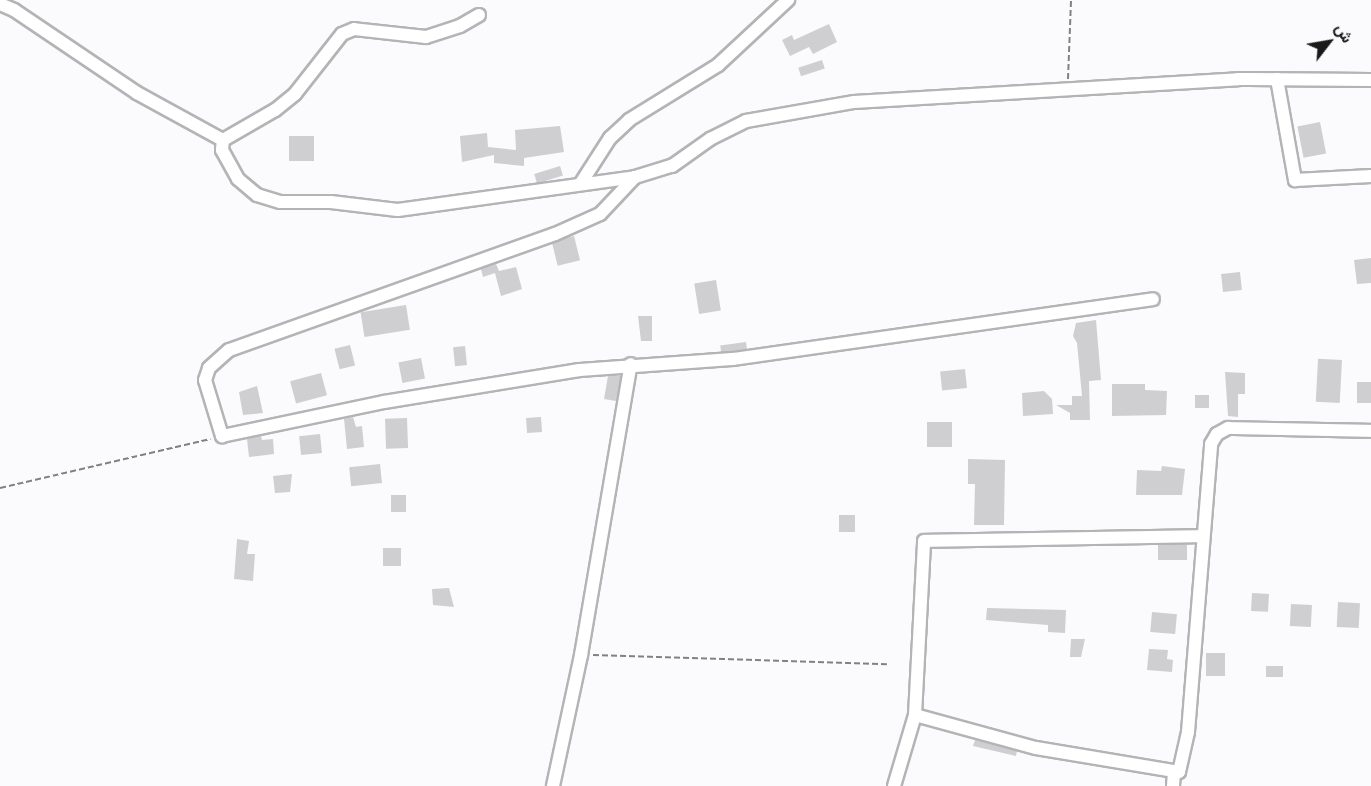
<!DOCTYPE html>
<html>
<head>
<meta charset="utf-8">
<style>
  body { margin:0 }
  #map { position:relative; width:1371px; height:786px; overflow:hidden; background:#fbfbfd; font-family:Commissioner,Vazirmatn,sans-serif }
  div>[style] { position:absolute }
  .building>* { inset:0; background:#cfcfd2; transform-origin:0 0 }
  .path>* { height:2px; margin-top:-1px; transform-origin:0; background:repeating-linear-gradient(90deg,#818183 0 6px,transparent 0 9px) }
  .roads { filter:drop-shadow(2px 0 #b4b4b7) drop-shadow(-2px 0 #b4b4b7) drop-shadow(0 2px #b4b4b7) drop-shadow(0 -2px #b4b4b7) }
  .minor>* { height:12px; margin:-6px; padding:0 6px; transform-origin:6px; border-radius:6px; background:#fff }
  span { translate:-50% -50%; white-space:nowrap; text-align:center; line-height:1.15; -webkit-text-stroke:4.5px #fbfbfd; paint-order:stroke }
  .north { position:absolute; left:1299px; top:12px; width:60px; height:60px; -webkit-text-stroke:4px #fbfbfd; paint-order:stroke; rotate:59deg; font-size:16px; font-weight:700; line-height:24px; text-align:center; color:#19191a }
  .north::after { content:''; display:block; margin:auto; width:21px; height:27px; background:#19191a; clip-path:polygon(50% 0,100% 100%,50% 72%,0 100%) }
</style>
</head>
<body>
<div id="map">
  <div class="building">
    <div style="clip-path:polygon(829px 24px,837px 42px,813px 54px,809px 47px,790px 56px,782px 40px,792px 35px,794px 40px)"></div>
    <div style="left:822px;top:60px;width:9px;height:25px;rotate:72deg"></div>
    <div style="left:1320px;top:122px;width:32px;height:23px;rotate:79deg"></div>
    <div style="clip-path:polygon(560px 126px,564px 152px,524px 158px,524px 166px,494px 163px,494px 155px,462px 162px,460px 136px,487px 133px,488px 147px,516px 150px,515px 130px)"></div>
    <div style="left:289px;top:136px;width:25px;height:25px"></div>
    <div style="left:560px;top:166px;width:10px;height:27px;rotate:73deg"></div>
    <div style="left:574px;top:236px;width:25px;height:23px;rotate:76deg"></div>
    <div style="clip-path:polygon(1371px 258px,1371px 283px,1357px 284px,1354px 260px)"></div>
    <div style="clip-path:polygon(496px 264px,499px 271px,516px 267px,522px 289px,501px 296px,495px 273px,483px 277px,481px 269px)"></div>
    <div style="left:1240px;top:272px;width:18px;height:19px;rotate:84deg"></div>
    <div style="left:716px;top:280px;width:31px;height:22px;rotate:81deg"></div>
    <div style="left:406px;top:305px;width:25px;height:46px;rotate:81deg"></div>
    <div style="clip-path:polygon(638px 316px,652px 316px,652px 341px,641px 341px)"></div>
    <div style="clip-path:polygon(1096px 320px,1101px 380px,1089px 381px,1090px 420px,1070px 420px,1070px 413px,1056px 405px,1072px 405px,1072px 396px,1082px 396px,1077px 343px,1073px 336px,1076px 323px)"></div>
    <div style="left:746px;top:342px;width:7px;height:26px;rotate:82deg"></div>
    <div style="left:350px;top:345px;width:21px;height:16px;rotate:76deg"></div>
    <div style="left:465px;top:346px;width:19px;height:12px;rotate:84deg"></div>
    <div style="left:421px;top:358px;width:21px;height:23px;rotate:79deg"></div>
    <div style="left:1342px;top:360px;width:43px;height:24px;rotate:93deg"></div>
    <div style="left:965px;top:369px;width:19px;height:25px;rotate:84deg"></div>
    <div style="clip-path:polygon(1225px 372px,1245px 373px,1245px 394px,1238px 394px,1238px 417px,1228px 416px)"></div>
    <div style="left:321px;top:373px;width:23px;height:32px;rotate:75deg"></div>
    <div style="clip-path:polygon(608px 376px,621px 376px,616px 401px,604px 399px)"></div>
    <div style="left:1371px;top:382px;width:21px;height:14px;rotate:90deg"></div>
    <div style="clip-path:polygon(1112px 384px,1145px 384px,1145px 390px,1167px 391px,1166px 415px,1112px 416px)"></div>
    <div style="clip-path:polygon(257px 386px,263px 413px,243px 415px,239px 392px)"></div>
    <div style="clip-path:polygon(1044px 391px,1052px 399px,1053px 414px,1023px 416px,1022px 393px)"></div>
    <div style="left:1195px;top:395px;width:14px;height:13px"></div>
    <div style="clip-path:polygon(353px 417px,356px 427px,362px 426px,364px 447px,347px 449px,344px 419px)"></div>
    <div style="left:541px;top:417px;width:15px;height:15px;rotate:86deg"></div>
    <div style="left:407px;top:418px;width:30px;height:22px;rotate:88deg"></div>
    <div style="left:927px;top:422px;width:25px;height:25px"></div>
    <div style="left:320px;top:434px;width:19px;height:21px;rotate:84deg"></div>
    <div style="clip-path:polygon(261px 436px,262px 440px,273px 439px,274px 454px,249px 457px,247px 439px)"></div>
    <div style="clip-path:polygon(968px 459px,1005px 460px,1004px 525px,974px 525px,975px 484px,968px 484px)"></div>
    <div style="left:380px;top:464px;width:19px;height:31px;rotate:84deg"></div>
    <div style="clip-path:polygon(1162px 466px,1185px 469px,1182px 495px,1136px 495px,1137px 470px,1161px 471px)"></div>
    <div style="clip-path:polygon(292px 474px,290px 492px,275px 493px,273px 476px)"></div>
    <div style="left:406px;top:495px;width:17px;height:15px;rotate:90deg"></div>
    <div style="left:839px;top:515px;width:16px;height:17px"></div>
    <div style="clip-path:polygon(237px 539px,249px 541px,247px 554px,255px 554px,253px 581px,234px 579px)"></div>
    <div style="left:1158px;top:545px;width:29px;height:15px"></div>
    <div style="left:383px;top:548px;width:18px;height:18px"></div>
    <div style="clip-path:polygon(449px 588px,454px 607px,433px 605px,432px 589px)"></div>
    <div style="left:1252px;top:593px;width:17px;height:18px;rotate:3deg"></div>
    <div style="left:1338px;top:602px;width:22px;height:25px;rotate:3deg"></div>
    <div style="left:1291px;top:604px;width:21px;height:22px;rotate:3deg"></div>
    <div style="clip-path:polygon(987px 608px,1066px 610px,1065px 633px,1048px 632px,1048px 625px,986px 620px)"></div>
    <div style="left:1152px;top:612px;width:25px;height:20px;rotate:5deg"></div>
    <div style="clip-path:polygon(1071px 639px,1085px 639px,1081px 657px,1070px 657px)"></div>
    <div style="clip-path:polygon(1149px 649px,1168px 650px,1167px 659px,1173px 660px,1172px 672px,1147px 670px)"></div>
    <div style="left:1206px;top:653px;width:19px;height:23px"></div>
    <div style="left:1266px;top:666px;width:17px;height:11px"></div>
    <div style="clip-path:polygon(975px 740px,1017px 751px,1016px 756px,973px 746px)"></div>
  </div>
  <div class="path">
    <div style="left:1068px;top:79px;width:79px;rotate:-87.8deg"></div>
    <div style="left:0;top:488px;width:216px;rotate:-13.1deg"></div>
    <div style="left:593px;top:655px;width:294px;rotate:1.8deg"></div>
  </div>
  <div class="roads">
    <div class="minor">
      <div style="left:0;top:4px;width:15px;rotate:23deg"></div>
      <div style="left:14px;top:10px;width:148px;rotate:34deg"></div>
      <div style="left:137px;top:93px;width:98px;rotate:28.7deg"></div>
      <div style="left:479px;top:15px;width:22px;rotate:150deg"></div>
      <div style="left:460px;top:26px;width:36px;rotate:162deg"></div>
      <div style="left:426px;top:37px;width:72px;rotate:-173.7deg"></div>
      <div style="left:354px;top:29px;width:13px;rotate:157deg"></div>
      <div style="left:342px;top:34px;width:76px;rotate:128.1deg"></div>
      <div style="left:295px;top:94px;width:26px;rotate:141deg"></div>
      <div style="left:275px;top:110px;width:60px;rotate:150deg"></div>
      <div style="left:223px;top:140px;width:10px;rotate:96deg"></div>
      <div style="left:222px;top:150px;width:33px;rotate:61deg"></div>
      <div style="left:238px;top:179px;width:25px;rotate:40deg"></div>
      <div style="left:257px;top:195px;width:24px;rotate:17deg"></div>
      <div style="left:280px;top:202px;width:51px"></div>
      <div style="left:331px;top:202px;width:67px;rotate:6.8deg"></div>
      <div style="left:398px;top:210px;width:239px;rotate:-7.9deg"></div>
      <div style="left:635px;top:177px;width:51px;rotate:133.4deg"></div>
      <div style="left:600px;top:214px;width:49px;rotate:156deg"></div>
      <div style="left:555px;top:234px;width:346px;rotate:160.4deg"></div>
      <div style="left:229px;top:350px;width:27px;rotate:138deg"></div>
      <div style="left:209px;top:368px;width:13px;rotate:108deg"></div>
      <div style="left:205px;top:380px;width:59px;rotate:73.1deg"></div>
      <div style="left:222px;top:436px;width:166px;rotate:-11.9deg"></div>
      <div style="left:384px;top:402px;width:198px;rotate:-9.3deg"></div>
      <div style="left:579px;top:370px;width:154px;rotate:-4.1deg"></div>
      <div style="left:733px;top:359px;width:424px;rotate:-8.1deg"></div>
      <div style="left:1277px;top:79px;width:103px;rotate:79.9deg"></div>
      <div style="left:1295px;top:180px;width:76px;rotate:-3deg"></div>
      <div style="left:635px;top:177px;width:39px;rotate:-17deg"></div>
      <div style="left:672px;top:166px;width:47px;rotate:-35.4deg"></div>
      <div style="left:710px;top:139px;width:40px;rotate:-26.6deg"></div>
      <div style="left:746px;top:121px;width:110px;rotate:-10deg"></div>
      <div style="left:854px;top:102px;width:385px;rotate:-3.4deg"></div>
      <div style="left:1238px;top:79px;width:133px;rotate:0.4deg"></div>
      <div style="left:581px;top:183px;width:54px;rotate:-57.2deg"></div>
      <div style="left:610px;top:138px;width:26px;rotate:-43deg"></div>
      <div style="left:629px;top:120px;width:105px;rotate:-31.7deg"></div>
      <div style="left:718px;top:65px;width:96px;rotate:-42.9deg"></div>
      <div style="left:915px;top:715px;width:125px;rotate:15.3deg"></div>
      <div style="left:1036px;top:748px;width:145px;rotate:9.5deg"></div>
      <div style="left:1179px;top:772px;width:41px;rotate:-77.3deg"></div>
      <div style="left:1188px;top:732px;width:289px;rotate:-85.4deg"></div>
      <div style="left:1211px;top:444px;width:12px;rotate:-59deg"></div>
      <div style="left:1217px;top:434px;width:13px;rotate:-29deg"></div>
      <div style="left:1228px;top:428px;width:143px;rotate:1.2deg"></div>
      <div style="left:553px;top:786px;width:134px;rotate:-77.9deg"></div>
      <div style="left:581px;top:655px;width:295px;rotate:-80.3deg"></div>
      <div style="left:894px;top:786px;width:74px;rotate:-73.5deg"></div>
      <div style="left:915px;top:715px;width:174px;rotate:-87deg"></div>
      <div style="left:924px;top:541px;width:279px;rotate:-1deg"></div>
      <div style="left:1173px;top:786px;width:13px;rotate:-86deg"></div>
    </div>
  </div>
  <div class="north">ش</div>
</div>
</body>
</html>
